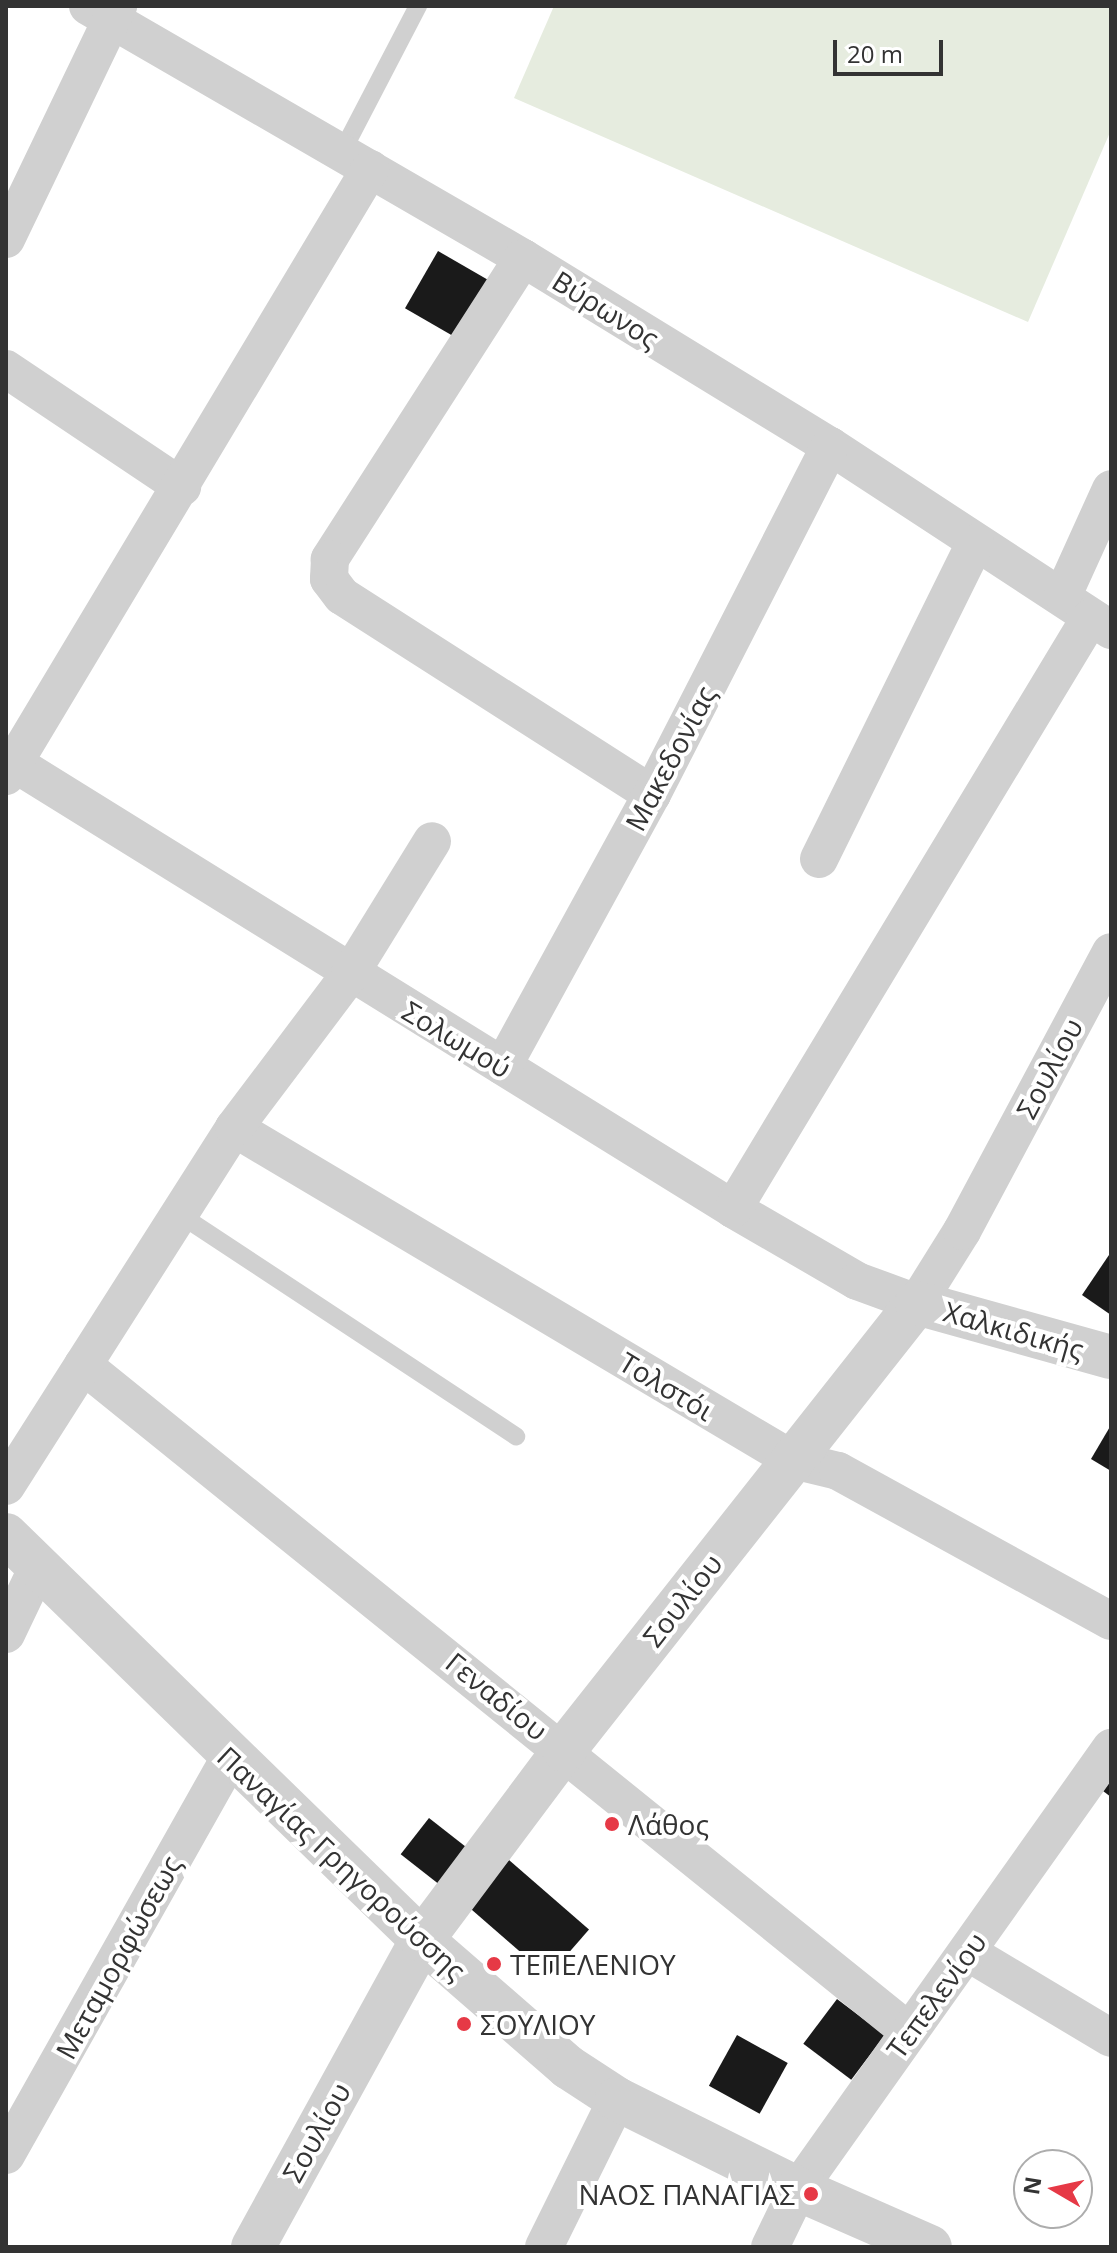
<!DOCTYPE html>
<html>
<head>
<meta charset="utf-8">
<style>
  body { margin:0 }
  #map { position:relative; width:1117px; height:2253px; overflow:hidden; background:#fff; font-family:"Open Sans",sans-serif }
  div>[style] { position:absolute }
  .green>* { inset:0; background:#e6ecdf }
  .building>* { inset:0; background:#1a1a1a; transform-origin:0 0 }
  .service>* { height:18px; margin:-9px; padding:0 9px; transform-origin:9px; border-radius:9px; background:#d0d0d0 }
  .minor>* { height:38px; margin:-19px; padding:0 19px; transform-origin:19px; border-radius:19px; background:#d0d0d0 }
  .tertiary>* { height:44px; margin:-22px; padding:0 22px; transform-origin:22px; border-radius:22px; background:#d0d0d0 }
  .dots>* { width:22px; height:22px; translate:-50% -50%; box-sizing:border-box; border:4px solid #fff; border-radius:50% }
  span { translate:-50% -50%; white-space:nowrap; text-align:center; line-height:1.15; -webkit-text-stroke:8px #fff; paint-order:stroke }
  .street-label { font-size:28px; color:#333 }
  .poi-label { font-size:28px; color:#333 }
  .left { translate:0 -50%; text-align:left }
  .right { translate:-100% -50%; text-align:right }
  .frame { position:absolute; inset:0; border:8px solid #333; pointer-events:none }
  .north { position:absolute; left:1013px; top:2149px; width:80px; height:80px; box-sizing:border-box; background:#fff; border:2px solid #adadad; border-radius:50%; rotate:279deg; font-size:22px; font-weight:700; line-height:32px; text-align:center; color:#333 }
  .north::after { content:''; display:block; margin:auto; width:28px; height:36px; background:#e63946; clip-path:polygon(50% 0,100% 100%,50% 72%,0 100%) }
  .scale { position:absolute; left:833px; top:40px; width:110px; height:36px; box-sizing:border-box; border:4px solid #333; border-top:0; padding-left:10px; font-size:24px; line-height:28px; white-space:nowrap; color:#333; -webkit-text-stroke:6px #fff; paint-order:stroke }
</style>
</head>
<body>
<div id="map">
  <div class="green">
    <div style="clip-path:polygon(554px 6px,1111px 6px,1111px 130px,1028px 322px,514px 98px)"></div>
  </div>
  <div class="building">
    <div style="left:438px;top:251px;width:64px;height:66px;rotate:30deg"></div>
    <div style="clip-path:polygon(1111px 1252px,1111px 1315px,1082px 1295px)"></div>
    <div style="clip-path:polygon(1111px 1425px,1111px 1471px,1091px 1459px)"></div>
    <div style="clip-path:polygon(1111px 1780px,1111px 1797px,1103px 1791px)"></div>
    <div style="left:429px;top:1818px;width:49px;height:46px;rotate:38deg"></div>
    <div style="left:509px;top:1860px;width:106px;height:62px;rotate:41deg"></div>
    <div style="left:837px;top:1999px;width:60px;height:56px;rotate:37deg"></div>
    <div style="left:737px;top:2035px;width:58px;height:58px;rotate:29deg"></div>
  </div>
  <div class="service">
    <div style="left:342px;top:152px;width:165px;rotate:-62.5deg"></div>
    <div style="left:179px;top:1214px;width:404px;rotate:33.4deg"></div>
  </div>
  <div class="minor">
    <div style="left:88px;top:6px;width:503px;rotate:30.08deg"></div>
    <div style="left:523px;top:258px;width:360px;rotate:31.5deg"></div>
    <div style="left:830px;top:446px;width:336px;rotate:33.2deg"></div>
    <div style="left:6px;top:239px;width:259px;rotate:-64.3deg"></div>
    <div style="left:523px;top:258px;width:358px;rotate:122.7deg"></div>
    <div style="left:330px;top:559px;width:20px;rotate:93deg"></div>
    <div style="left:329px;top:579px;width:21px;rotate:53deg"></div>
    <div style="left:342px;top:596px;width:368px;rotate:32.6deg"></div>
    <div style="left:6px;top:369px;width:212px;rotate:33.8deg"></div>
    <div style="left:1063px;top:595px;width:116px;rotate:-65.6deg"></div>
    <div style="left:6px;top:758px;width:856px;rotate:31.81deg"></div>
    <div style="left:733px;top:1209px;width:143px;rotate:30.1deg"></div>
    <div style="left:857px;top:1281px;width:64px;rotate:20.1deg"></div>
    <div style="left:917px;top:1303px;width:85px;rotate:-58deg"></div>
    <div style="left:962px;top:1231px;width:316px;rotate:-61.9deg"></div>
    <div style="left:6px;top:776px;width:708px;rotate:-59.05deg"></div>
    <div style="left:819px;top:859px;width:352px;rotate:-63.7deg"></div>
    <div style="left:503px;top:1066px;width:310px;rotate:-61.3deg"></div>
    <div style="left:652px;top:794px;width:391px;rotate:-62.9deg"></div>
    <div style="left:234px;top:1128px;width:650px;rotate:30.71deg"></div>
    <div style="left:793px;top:1460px;width:46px;rotate:13.7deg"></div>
    <div style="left:838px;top:1471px;width:311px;rotate:28.8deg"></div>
    <div style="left:733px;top:1209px;width:690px;rotate:-58.87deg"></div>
    <div style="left:83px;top:1365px;width:1060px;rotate:38.91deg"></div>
    <div style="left:6px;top:1486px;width:424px;rotate:-57.5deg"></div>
    <div style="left:234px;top:1128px;width:193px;rotate:-53deg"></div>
    <div style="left:350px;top:974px;width:156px;rotate:-58.3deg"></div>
    <div style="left:6px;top:1634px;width:74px;rotate:-64.5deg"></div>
    <div style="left:969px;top:1953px;width:165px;rotate:30.9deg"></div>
    <div style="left:6px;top:2155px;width:456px;rotate:-60.6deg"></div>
    <div style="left:544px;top:2247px;width:165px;rotate:-63.7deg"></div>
    <div style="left:770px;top:2247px;width:64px;rotate:-64.2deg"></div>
    <div style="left:798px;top:2189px;width:541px;rotate:-54.63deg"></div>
  </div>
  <div class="tertiary">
    <div style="left:6px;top:1535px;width:581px;rotate:44.23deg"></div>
    <div style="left:422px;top:1940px;width:194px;rotate:41deg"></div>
    <div style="left:568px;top:2067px;width:59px;rotate:33.1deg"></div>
    <div style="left:617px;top:2099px;width:202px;rotate:26.4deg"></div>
    <div style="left:798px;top:2189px;width:144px;rotate:23.7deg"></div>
    <div style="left:253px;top:2247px;width:350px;rotate:-61.2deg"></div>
    <div style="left:422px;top:1940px;width:237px;rotate:-53.2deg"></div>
    <div style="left:564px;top:1750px;width:570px;rotate:-51.7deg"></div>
    <div style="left:917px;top:1303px;width:201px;rotate:15.6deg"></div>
  </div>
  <div class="dots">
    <div style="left:612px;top:1824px;background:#e63946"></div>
    <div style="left:494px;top:1964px;background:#e63946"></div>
    <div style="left:464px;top:2024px;background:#e63946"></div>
    <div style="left:811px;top:2194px;background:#e63946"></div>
  </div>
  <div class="street-label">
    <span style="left:606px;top:309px;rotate:32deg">Βύρωνος</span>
    <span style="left:670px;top:758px;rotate:-62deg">Μακεδονίας</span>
    <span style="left:457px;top:1039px;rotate:31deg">Σολωμού</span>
    <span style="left:1049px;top:1068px;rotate:-62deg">Σουλίου</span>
    <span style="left:1014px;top:1330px;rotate:16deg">Χαλκιδικής</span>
    <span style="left:667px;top:1386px;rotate:31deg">Τολστόι</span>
    <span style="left:682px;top:1600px;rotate:-52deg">Σουλίου</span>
    <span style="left:497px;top:1696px;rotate:39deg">Γεναδίου</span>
    <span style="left:342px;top:1863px;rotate:43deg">Παναγίας Γρηγορούσσης</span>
    <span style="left:118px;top:1957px;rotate:-61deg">Μεταμορφώσεως</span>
    <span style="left:936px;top:1995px;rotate:-54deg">Τεπελενίου</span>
    <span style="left:316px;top:2132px;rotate:-61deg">Σουλίου</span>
  </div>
  <div class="poi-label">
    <span class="left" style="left:628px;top:1824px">Λάθος</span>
    <span class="left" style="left:510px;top:1964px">ΤΕΠΕΛΕΝΙΟΥ</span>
    <span class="left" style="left:480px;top:2024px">ΣΟΥΛΙΟΥ</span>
    <span class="right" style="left:795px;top:2194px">ΝΑΟΣ ΠΑΝΑΓΙΑΣ</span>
  </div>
  <div class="frame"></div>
  <div class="north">N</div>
  <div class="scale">20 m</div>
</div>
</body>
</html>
